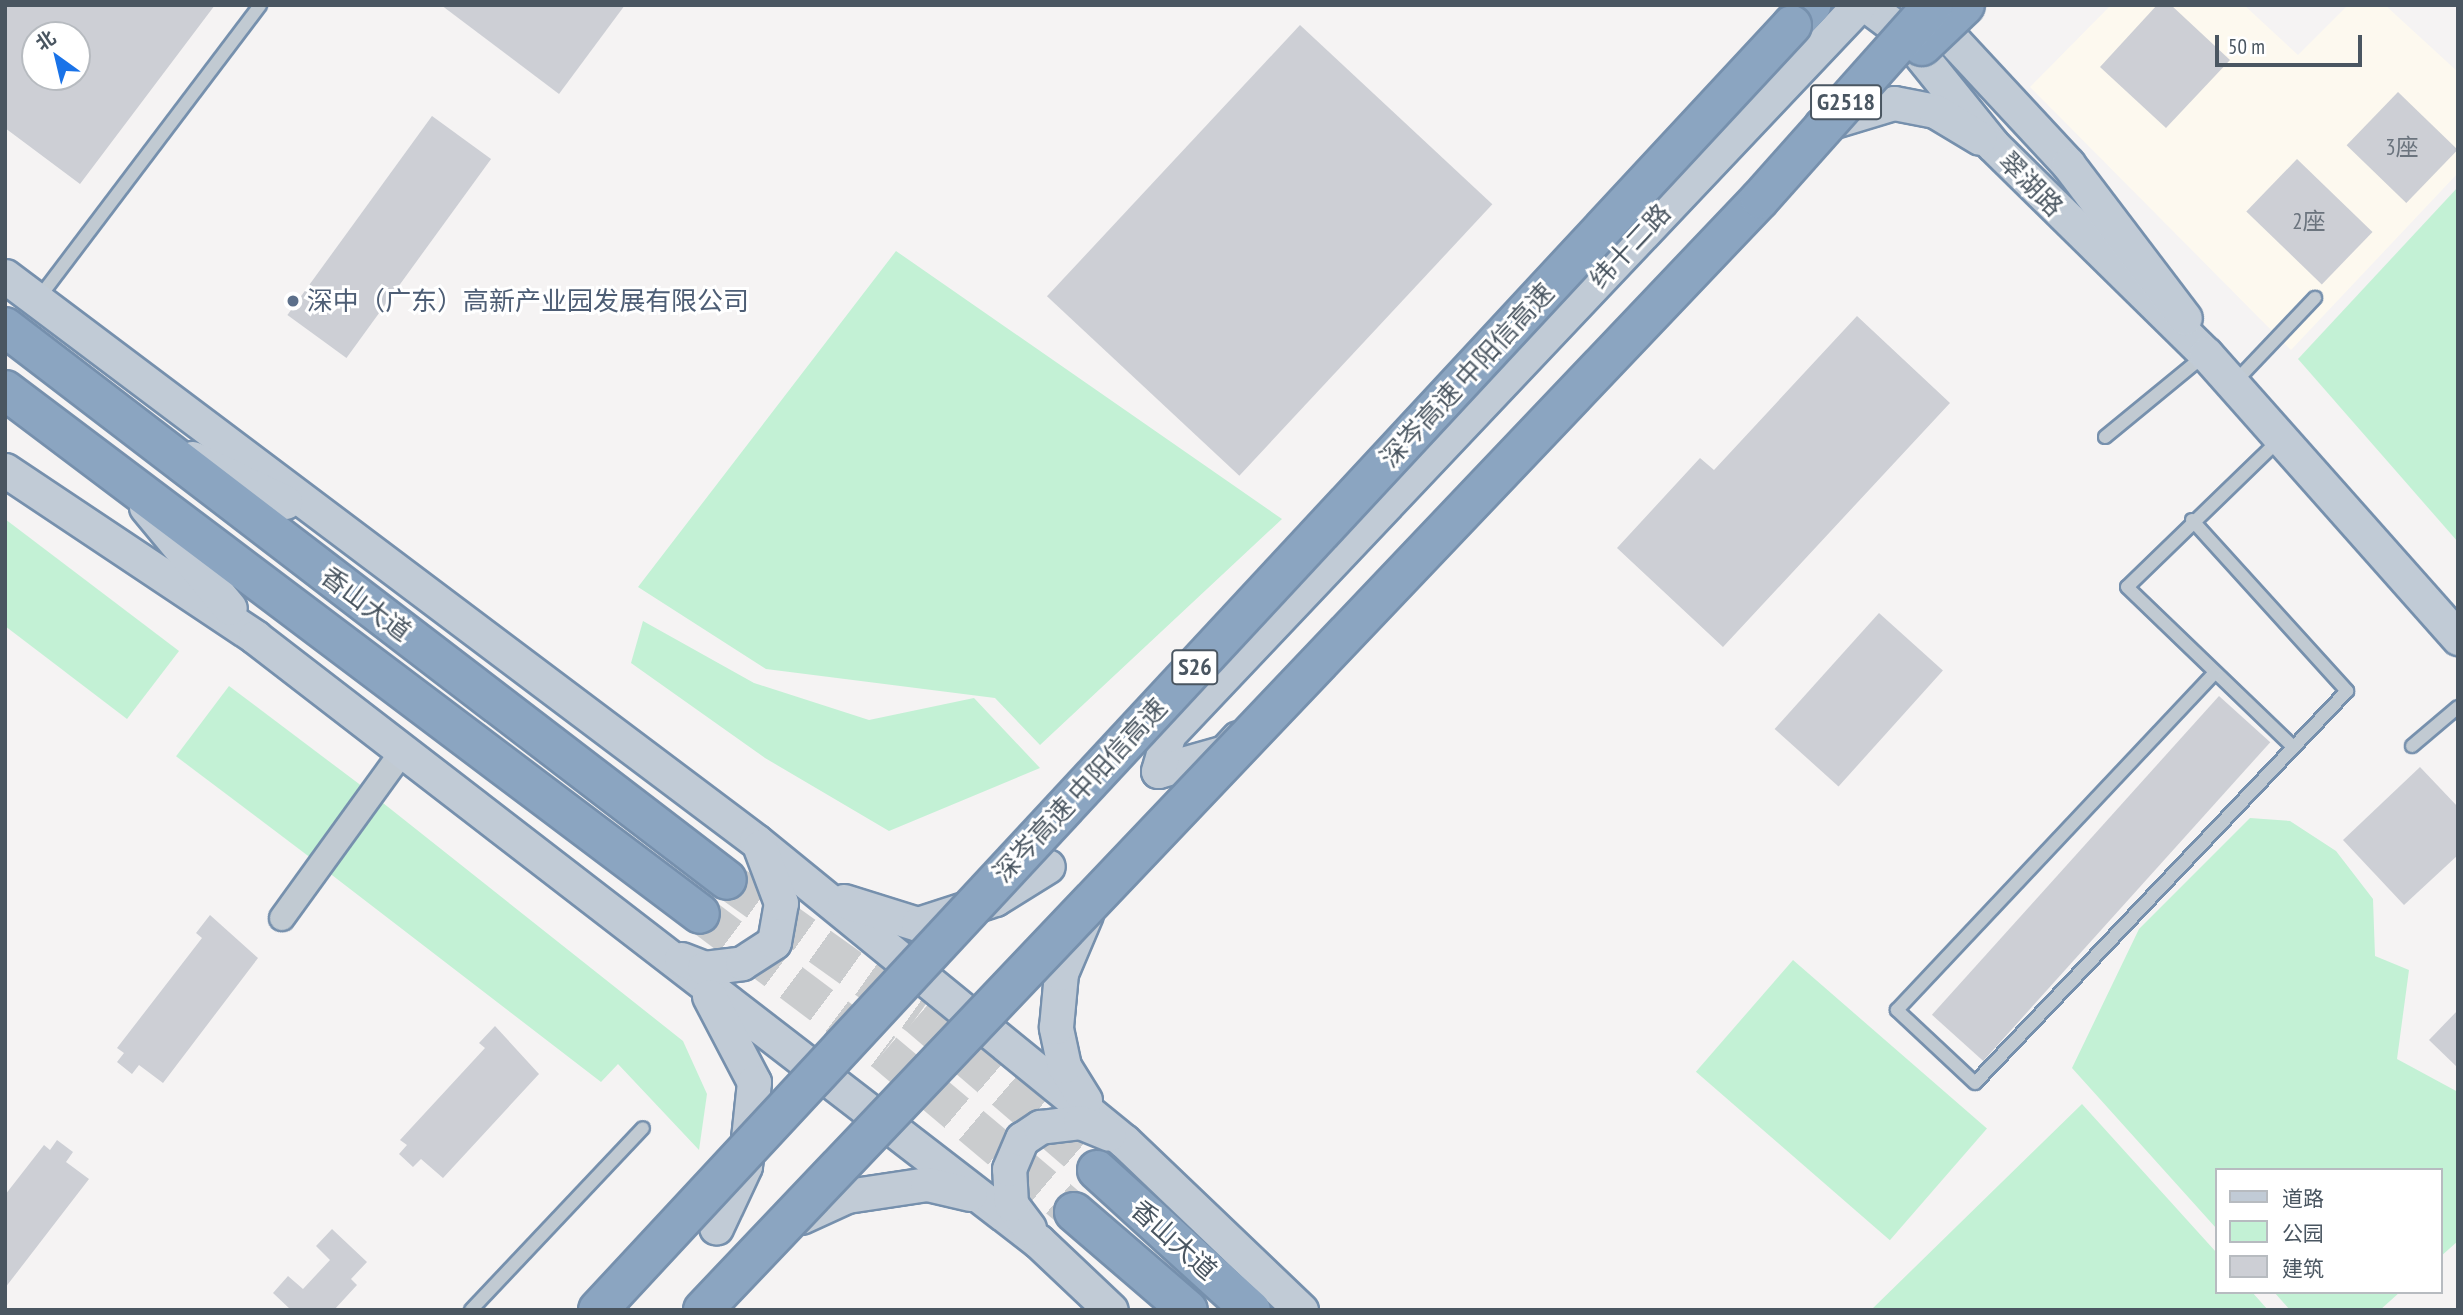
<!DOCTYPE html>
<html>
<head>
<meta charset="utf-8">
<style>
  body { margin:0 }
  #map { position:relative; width:2463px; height:1315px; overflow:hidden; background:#f5f3f3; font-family:"PT Sans Narrow","Noto Sans SC",sans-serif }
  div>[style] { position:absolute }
  .commercial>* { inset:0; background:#fdf9ef }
  .green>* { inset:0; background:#c3f1d5; transform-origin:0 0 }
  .building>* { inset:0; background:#cdcfd5; transform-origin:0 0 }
  .highway-tunnel>* { height:38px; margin-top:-19px; transform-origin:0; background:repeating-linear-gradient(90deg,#caccce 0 38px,transparent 0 57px) }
  .roads { filter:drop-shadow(2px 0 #7690ad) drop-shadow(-2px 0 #7690ad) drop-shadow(0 2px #7690ad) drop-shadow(0 -2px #7690ad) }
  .lane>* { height:12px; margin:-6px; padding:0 6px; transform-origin:6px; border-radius:6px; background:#c1cad2 }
  .street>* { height:24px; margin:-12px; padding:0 12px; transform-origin:12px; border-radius:12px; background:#c1cad2 }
  .secondary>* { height:33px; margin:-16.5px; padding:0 16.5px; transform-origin:16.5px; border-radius:16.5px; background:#c1cbd6 }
  .highway>* { height:38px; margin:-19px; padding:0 19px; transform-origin:19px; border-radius:19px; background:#8ba5c1 }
  .bridges { filter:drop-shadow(2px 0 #7690ad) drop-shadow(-2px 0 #7690ad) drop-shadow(0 2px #7690ad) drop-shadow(0 -2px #7690ad) }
  .highway-bridge>* { height:38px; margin:-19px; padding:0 19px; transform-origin:19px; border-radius:19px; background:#8ba5c1 }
  .dots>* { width:19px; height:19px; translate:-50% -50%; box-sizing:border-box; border:4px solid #fff; border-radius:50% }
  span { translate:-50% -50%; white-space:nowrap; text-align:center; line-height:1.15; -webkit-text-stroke:6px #fff; paint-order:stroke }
  .number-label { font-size:23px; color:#6b747e }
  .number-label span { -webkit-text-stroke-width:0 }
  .shield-label span { padding:2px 5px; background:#fff; border:2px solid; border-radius:5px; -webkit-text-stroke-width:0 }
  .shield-label { font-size:24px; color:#4a5661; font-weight:700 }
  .street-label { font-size:26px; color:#4a5661 }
  .service-label { font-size:26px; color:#4e5e75 }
  .left { translate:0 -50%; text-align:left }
  .frame { position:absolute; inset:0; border:7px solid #4a5661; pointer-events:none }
  .legend { position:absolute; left:2215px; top:1168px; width:228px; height:126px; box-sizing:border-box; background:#fff; border:2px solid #b7bbc0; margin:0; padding:9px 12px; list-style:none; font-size:21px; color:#4a5661 }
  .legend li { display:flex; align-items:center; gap:14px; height:35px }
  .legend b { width:35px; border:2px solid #b7bbc0 }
  .north { position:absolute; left:21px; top:21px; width:70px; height:70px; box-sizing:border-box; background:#fff; border:2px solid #b7bbc0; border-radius:50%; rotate:326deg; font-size:19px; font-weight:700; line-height:28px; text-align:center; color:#4a5661 }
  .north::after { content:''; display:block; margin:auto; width:24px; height:32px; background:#1a73e8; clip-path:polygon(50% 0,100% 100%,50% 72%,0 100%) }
  .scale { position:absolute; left:2215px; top:35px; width:147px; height:32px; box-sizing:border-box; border:4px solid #4a5661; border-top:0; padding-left:9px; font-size:21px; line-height:24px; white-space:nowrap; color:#4a5661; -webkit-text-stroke:5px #fff; paint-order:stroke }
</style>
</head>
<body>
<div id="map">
  <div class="commercial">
    <div style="clip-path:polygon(2111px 5px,2244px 5px,2298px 55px,2348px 5px,2385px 5px,2458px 72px,2458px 173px,2291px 350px,2030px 87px)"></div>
  </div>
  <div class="green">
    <div style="clip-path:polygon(2458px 187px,2458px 542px,2298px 359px)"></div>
    <div style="clip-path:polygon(896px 251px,1282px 519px,1040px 745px,995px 698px,766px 669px,638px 587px)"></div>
    <div style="clip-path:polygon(5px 519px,179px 651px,127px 719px,5px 626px)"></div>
    <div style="clip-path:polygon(643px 621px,754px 683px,869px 720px,974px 698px,1040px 768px,889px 831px,765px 758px,631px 663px)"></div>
    <div style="left:229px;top:686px;width:168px;height:88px;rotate:37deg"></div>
    <div style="clip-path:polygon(378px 799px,683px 1041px,707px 1094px,699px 1150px,618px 1064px,601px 1082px,328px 872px)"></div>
    <div style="clip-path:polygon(2250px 818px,2290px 821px,2336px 851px,2373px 899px,2375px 956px,2409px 970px,2397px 1059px,2458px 1092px,2458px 1241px,2440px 1257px,2440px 1170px,2216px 1170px,2216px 1228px,2072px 1068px,2139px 929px)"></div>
    <div style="left:1793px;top:960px;width:257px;height:148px;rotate:41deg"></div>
    <div style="clip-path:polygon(2082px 1104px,2216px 1252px,2216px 1292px,2252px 1292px,2268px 1310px,1871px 1310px)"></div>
    <div style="clip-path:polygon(2274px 1292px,2400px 1292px,2380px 1310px,2290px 1310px)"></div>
  </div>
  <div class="building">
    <div style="clip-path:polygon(evenodd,5px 5px,215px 5px,80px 184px,5px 128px,5px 5px,35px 35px,77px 35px,77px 77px,35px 77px,35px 35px)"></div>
    <div style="clip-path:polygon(441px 5px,625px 5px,559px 94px)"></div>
    <div style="clip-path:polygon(2157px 5px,2171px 5px,2230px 60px,2166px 128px,2100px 67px)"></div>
    <div style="left:1300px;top:25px;width:263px;height:371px;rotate:43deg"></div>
    <div style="left:2398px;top:92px;width:83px;height:74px;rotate:44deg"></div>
    <div style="left:432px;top:116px;width:73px;height:246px;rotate:36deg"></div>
    <div style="left:2297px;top:159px;width:105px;height:73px;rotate:44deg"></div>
    <div style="clip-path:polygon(1857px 316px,1950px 403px,1723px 647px,1617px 548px,1700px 458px,1714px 470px)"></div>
    <div style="left:1879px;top:613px;width:86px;height:156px;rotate:42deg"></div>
    <div style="left:2219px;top:696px;width:69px;height:429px;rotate:42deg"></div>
    <div style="clip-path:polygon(2420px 767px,2458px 807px,2458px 855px,2404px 905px,2343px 840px)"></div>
    <div style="clip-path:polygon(210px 915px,258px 958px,163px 1083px,139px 1065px,132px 1074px,117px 1062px,124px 1053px,117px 1048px,202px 938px,196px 933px)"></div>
    <div style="clip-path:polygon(2458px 1010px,2458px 1068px,2429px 1040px)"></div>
    <div style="clip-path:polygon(495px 1026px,539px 1074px,443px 1178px,421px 1159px,413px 1167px,399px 1154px,407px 1145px,400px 1140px,485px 1048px,479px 1043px)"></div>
    <div style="clip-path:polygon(57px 1140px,73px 1152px,66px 1162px,89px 1179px,5px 1288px,5px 1195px,44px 1145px,50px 1150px)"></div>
    <div style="clip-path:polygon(332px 1229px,367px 1262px,351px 1279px,357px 1285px,334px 1310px,291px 1310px,273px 1293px,288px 1276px,303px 1289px,330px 1260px,316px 1246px)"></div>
  </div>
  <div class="highway-tunnel">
    <div style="left:727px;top:880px;width:234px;rotate:35.5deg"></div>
    <div style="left:918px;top:1016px;width:236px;rotate:40.7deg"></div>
    <div style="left:700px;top:914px;width:230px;rotate:36.9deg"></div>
    <div style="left:884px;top:1052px;width:248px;rotate:40.1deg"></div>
  </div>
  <div class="roads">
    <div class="lane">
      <div style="left:38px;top:299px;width:368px;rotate:-52.9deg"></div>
      <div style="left:2233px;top:384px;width:119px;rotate:-46.4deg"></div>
      <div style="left:2105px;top:437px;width:131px;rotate:-39.4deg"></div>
      <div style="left:2281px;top:438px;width:214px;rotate:135.9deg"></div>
      <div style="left:2127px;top:587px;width:231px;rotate:43.9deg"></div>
      <div style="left:2192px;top:520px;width:231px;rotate:47.8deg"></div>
      <div style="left:2347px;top:691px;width:540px;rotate:133.5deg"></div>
      <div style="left:1975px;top:1083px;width:107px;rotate:-136.9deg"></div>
      <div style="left:1897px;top:1010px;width:462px;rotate:-46.7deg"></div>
      <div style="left:2412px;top:746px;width:60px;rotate:-40.3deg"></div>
      <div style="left:471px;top:1310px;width:250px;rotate:-46.6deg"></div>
    </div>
    <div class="street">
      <div style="left:282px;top:918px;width:206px;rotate:-54.1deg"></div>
    </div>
    <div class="secondary">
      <div style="left:1866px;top:5px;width:44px;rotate:36.6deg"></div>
      <div style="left:1901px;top:31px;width:146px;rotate:51.1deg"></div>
      <div style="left:1993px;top:145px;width:298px;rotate:44.5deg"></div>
      <div style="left:2206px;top:354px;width:380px;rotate:48.4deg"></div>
      <div style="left:1925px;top:10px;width:210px;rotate:47.1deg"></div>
      <div style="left:2068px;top:164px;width:193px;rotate:52.8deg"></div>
      <div style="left:1821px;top:125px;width:76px;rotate:-16.8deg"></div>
      <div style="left:1894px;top:103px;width:42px;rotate:11deg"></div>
      <div style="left:1935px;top:111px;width:52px;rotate:31deg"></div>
      <div style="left:5px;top:276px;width:940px;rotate:36.96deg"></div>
      <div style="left:756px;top:841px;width:475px;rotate:39.2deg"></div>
      <div style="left:1124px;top:1141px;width:245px;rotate:43.7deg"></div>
      <div style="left:192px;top:458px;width:103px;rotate:25.3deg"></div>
      <div style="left:5px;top:470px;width:301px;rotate:33.7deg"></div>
      <div style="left:255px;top:637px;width:989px;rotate:37.65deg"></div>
      <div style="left:1038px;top:1241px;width:100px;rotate:43.4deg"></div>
      <div style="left:146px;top:507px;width:131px;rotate:50.3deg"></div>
      <div style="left:1158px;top:771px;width:70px;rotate:-15.8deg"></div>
      <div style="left:1225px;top:752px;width:19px;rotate:-47deg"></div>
      <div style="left:1158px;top:771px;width:37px;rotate:-74deg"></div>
      <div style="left:1168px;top:735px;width:1005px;rotate:-46.57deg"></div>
      <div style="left:844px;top:901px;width:77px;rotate:17.3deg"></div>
      <div style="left:918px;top:924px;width:81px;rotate:-18deg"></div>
      <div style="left:995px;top:899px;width:62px;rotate:-31.9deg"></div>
      <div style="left:681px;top:959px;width:25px;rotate:21deg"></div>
      <div style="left:704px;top:968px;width:38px;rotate:-7deg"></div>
      <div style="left:742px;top:963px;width:38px;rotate:-33deg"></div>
      <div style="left:774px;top:942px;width:40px;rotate:-80deg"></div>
      <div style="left:781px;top:903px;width:60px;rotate:-110.6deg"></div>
      <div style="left:709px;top:996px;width:97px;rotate:62.4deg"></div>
      <div style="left:754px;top:1082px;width:84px;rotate:96.1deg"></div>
      <div style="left:745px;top:1166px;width:68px;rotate:115.1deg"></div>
      <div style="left:1085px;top:1100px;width:40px;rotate:-122deg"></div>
      <div style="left:1064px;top:1066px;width:40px;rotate:-102deg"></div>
      <div style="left:1056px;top:1027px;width:54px;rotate:-84.7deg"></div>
      <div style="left:1061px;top:973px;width:64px;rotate:-67deg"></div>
      <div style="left:801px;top:1217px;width:51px;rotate:-24.5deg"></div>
      <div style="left:847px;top:1196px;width:81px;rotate:-8.5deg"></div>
      <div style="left:927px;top:1184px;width:44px;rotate:13.1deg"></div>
      <div style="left:1029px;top:1228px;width:30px;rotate:-127deg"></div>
      <div style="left:1011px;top:1204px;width:35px;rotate:-93deg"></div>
      <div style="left:1009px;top:1169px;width:33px;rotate:-67deg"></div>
      <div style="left:1022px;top:1139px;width:22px;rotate:-34deg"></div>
      <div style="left:1040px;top:1127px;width:40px;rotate:-7.1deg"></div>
      <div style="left:1080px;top:1122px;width:31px;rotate:22deg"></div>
    </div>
    <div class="highway">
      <div style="left:1792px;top:25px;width:28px;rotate:-46deg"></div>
      <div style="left:5px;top:327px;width:909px;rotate:37.45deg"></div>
      <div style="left:5px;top:390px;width:870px;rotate:37.01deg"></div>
      <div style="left:1097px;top:1170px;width:208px;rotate:42.3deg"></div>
      <div style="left:1074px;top:1212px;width:150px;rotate:40.7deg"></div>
    </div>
  </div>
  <div class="bridges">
    <div class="highway-bridge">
      <div style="left:1922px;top:46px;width:59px;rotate:-43.6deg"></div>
      <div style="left:598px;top:1310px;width:1754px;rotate:-47.1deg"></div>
      <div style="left:703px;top:1310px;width:1533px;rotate:-46.43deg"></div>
      <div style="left:1760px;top:199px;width:260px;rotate:-48.3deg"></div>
    </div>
  </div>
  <div class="dots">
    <div style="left:293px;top:301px;background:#5c6f8a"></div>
  </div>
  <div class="number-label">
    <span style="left:2402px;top:147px">3座</span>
    <span style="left:2309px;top:221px">2座</span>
  </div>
  <div class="shield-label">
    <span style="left:1846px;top:102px">G2518</span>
    <span style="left:1195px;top:667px">S26</span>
  </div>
  <div class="street-label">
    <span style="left:2031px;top:184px;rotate:45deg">翠湖路</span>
    <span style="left:1630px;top:246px;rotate:-47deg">纬十二路</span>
    <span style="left:1467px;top:375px;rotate:-47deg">深岑高速 中阳信高速</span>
    <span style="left:366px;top:604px;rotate:37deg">香山大道</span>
    <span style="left:1080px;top:790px;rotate:-47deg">深岑高速 中阳信高速</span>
    <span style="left:1174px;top:1240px;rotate:42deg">香山大道</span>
  </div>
  <div class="service-label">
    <span class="left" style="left:307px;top:301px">深中（广东）高新产业园发展有限公司</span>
  </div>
  <div class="frame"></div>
  <ul class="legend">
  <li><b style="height:9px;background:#c1cbd6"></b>道路</li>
  <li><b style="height:19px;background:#c3f1d5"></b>公园</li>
  <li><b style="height:19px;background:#cdcfd5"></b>建筑</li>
  </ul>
  <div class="north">北</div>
  <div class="scale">50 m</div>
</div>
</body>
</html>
